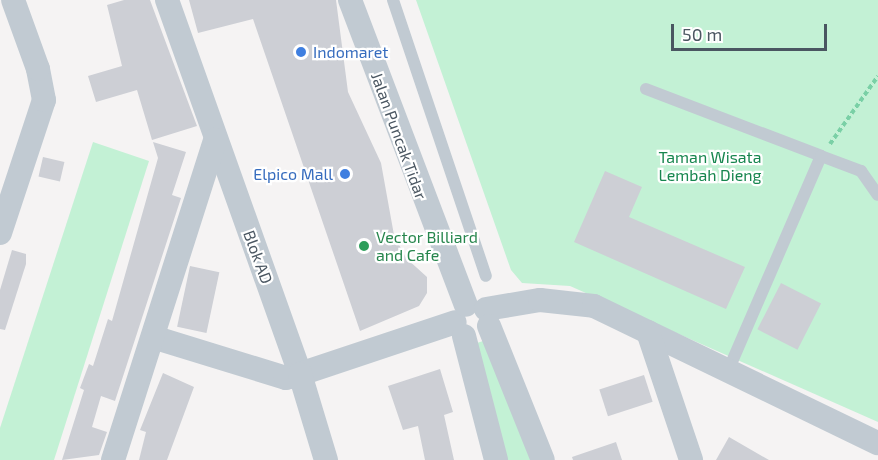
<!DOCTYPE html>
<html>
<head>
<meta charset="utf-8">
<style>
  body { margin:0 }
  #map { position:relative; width:878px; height:460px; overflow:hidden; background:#f5f3f3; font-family:"Exo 2",sans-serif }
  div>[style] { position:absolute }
  .green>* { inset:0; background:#c3f1d5 }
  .building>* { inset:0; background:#cdcfd5; transform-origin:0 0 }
  .path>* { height:4px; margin-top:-2px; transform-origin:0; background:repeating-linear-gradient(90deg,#7ad0a6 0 4.5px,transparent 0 7.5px) }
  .service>* { height:12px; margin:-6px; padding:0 6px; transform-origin:6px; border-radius:6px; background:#c1cad2 }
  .minor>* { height:24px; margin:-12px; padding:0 12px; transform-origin:12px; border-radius:12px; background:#c1cad2 }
  .dots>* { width:16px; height:16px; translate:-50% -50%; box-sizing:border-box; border:3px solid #fff; border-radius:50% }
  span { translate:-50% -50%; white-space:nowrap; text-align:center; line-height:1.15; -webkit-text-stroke:4.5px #fff; paint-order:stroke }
  .shop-label { font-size:16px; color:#366cbe }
  .left { translate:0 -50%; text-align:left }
  .right { translate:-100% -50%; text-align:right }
  .street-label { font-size:16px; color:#4a5661 }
  .park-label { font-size:16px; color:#17864f }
  .leisure-label { font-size:16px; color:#27864d }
  .scale { position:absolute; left:671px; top:24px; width:156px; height:27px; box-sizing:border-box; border:3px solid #4a5661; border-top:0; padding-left:8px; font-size:18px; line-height:21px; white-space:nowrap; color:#4a5661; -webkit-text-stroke:4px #fff; paint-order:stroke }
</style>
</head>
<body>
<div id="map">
  <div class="green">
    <div style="clip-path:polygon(416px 0,878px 0,878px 422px,570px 286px,522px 283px,511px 270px)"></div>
    <div style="clip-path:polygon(93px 142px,149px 161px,54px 460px,0 460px,0 428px)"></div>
    <div style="clip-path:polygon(483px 341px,533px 460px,506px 460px,477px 343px)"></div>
  </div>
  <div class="building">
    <div style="clip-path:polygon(124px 0,150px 0,197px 126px,152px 140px,137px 90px,96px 102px,88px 76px,122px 66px,107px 5px)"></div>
    <div style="clip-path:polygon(189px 0,336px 0,348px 92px,381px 163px,394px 235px,406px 258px,427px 277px,427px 293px,419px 306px,360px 331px,253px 19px,198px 33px)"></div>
    <div style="clip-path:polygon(153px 142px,186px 152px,172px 195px,181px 198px,115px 401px,101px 396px,92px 427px,107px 432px,99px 455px,62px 460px,84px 390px,80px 388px,89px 364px,93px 366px,108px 319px,112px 321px,158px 158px)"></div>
    <div style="left:43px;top:157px;width:22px;height:20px;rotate:13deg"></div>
    <div style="clip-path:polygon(605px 171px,642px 187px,629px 217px,745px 267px,726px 309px,574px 242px)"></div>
    <div style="clip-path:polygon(12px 250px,26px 254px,26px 264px,5px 330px,0 329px,0 290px)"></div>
    <div style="left:190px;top:266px;width:30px;height:62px;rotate:12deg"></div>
    <div style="left:781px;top:283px;width:45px;height:52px;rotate:27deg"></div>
    <div style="clip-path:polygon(440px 369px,453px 412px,444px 415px,454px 460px,425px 460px,418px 426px,403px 430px,388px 386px)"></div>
    <div style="clip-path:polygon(163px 373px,194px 387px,167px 460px,139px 460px,146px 432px,140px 430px)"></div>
    <div style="left:644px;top:375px;width:28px;height:47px;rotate:72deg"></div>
    <div style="clip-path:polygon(729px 437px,769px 460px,716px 460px)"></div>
    <div style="clip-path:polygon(616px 442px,622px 460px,573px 460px,572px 457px)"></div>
  </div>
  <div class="path">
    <div style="left:830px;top:144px;width:83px;rotate:-54.8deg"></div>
  </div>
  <div class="service">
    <div style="left:393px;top:0;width:291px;rotate:71.4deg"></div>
    <div style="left:646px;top:89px;width:187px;rotate:20.9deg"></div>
    <div style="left:821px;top:156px;width:234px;rotate:113.4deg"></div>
    <div style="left:821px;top:156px;width:43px;rotate:20.6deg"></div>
    <div style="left:861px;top:171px;width:29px;rotate:55deg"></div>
  </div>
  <div class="minor">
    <div style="left:167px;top:0;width:397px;rotate:70.4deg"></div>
    <div style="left:300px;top:374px;width:163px;rotate:-18.5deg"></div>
    <div style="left:350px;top:0;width:326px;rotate:69.2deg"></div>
    <div style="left:0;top:233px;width:140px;rotate:-71.7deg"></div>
    <div style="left:44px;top:100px;width:32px;rotate:-101deg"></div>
    <div style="left:38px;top:69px;width:73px;rotate:-109.9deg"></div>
    <div style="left:486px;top:309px;width:55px;rotate:-9.5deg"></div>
    <div style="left:540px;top:300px;width:54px;rotate:6.3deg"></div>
    <div style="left:594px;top:306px;width:315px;rotate:25.8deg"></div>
    <div style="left:489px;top:326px;width:144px;rotate:68.1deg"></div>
    <div style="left:648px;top:332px;width:135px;rotate:71.4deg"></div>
    <div style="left:464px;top:336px;width:128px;rotate:75.5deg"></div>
    <div style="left:156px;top:338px;width:136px;rotate:17.1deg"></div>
    <div style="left:286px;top:378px;width:15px;rotate:-16deg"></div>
    <div style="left:300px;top:374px;width:90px;rotate:73.2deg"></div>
    <div style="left:113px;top:460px;width:336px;rotate:-72.3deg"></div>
  </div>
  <div class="dots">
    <div style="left:301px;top:52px;background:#3f7fe0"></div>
    <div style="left:345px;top:174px;background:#3f7fe0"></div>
    <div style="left:364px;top:246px;background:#2e9e5b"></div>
  </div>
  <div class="shop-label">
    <span class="left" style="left:313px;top:52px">Indomaret</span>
    <span class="right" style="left:333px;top:174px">Elpico Mall</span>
  </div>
  <div class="street-label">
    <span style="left:399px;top:136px;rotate:70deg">Jalan Puncak Tidar</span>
    <span style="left:258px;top:257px;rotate:70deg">Blok AD</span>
  </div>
  <div class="park-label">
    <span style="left:710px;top:166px">Taman Wisata<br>Lembah Dieng</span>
  </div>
  <div class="leisure-label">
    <span class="left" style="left:376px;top:246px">Vector Billiard<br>and Cafe</span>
  </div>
  <div class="scale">50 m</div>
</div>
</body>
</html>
